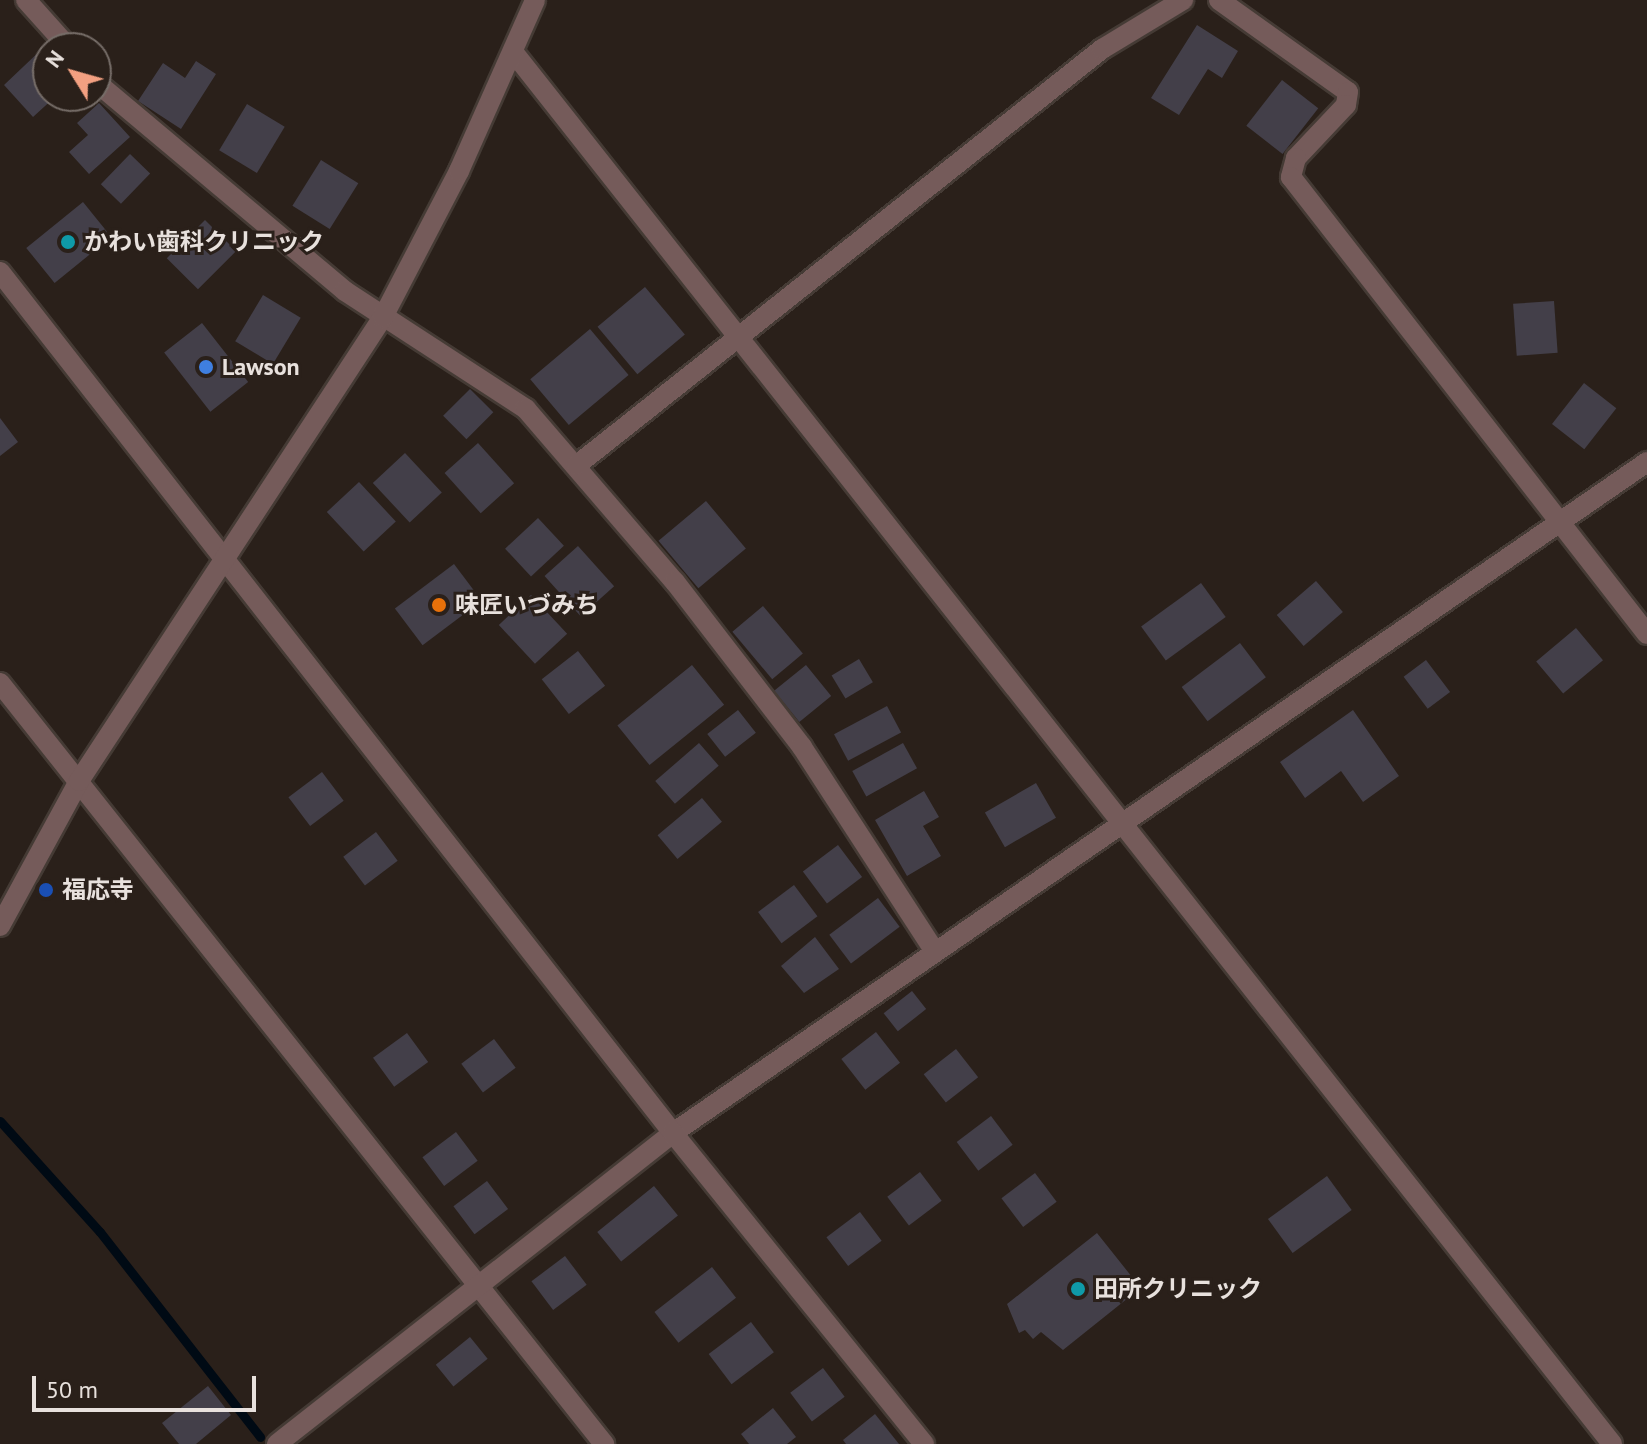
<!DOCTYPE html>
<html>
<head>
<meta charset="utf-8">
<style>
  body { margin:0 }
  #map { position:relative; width:1647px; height:1444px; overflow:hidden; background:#2a201a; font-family:"PT Sans","Noto Sans JP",sans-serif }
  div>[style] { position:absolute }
  .stream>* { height:9px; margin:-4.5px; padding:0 4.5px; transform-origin:4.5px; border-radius:4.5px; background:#000a14 }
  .building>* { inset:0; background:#433f49; transform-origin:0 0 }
  .roads { filter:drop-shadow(2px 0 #453b35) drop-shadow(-2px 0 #453b35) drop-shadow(0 2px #453b35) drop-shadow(0 -2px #453b35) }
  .minor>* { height:20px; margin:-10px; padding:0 10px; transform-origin:10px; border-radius:10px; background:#755b5a }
  .tertiary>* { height:20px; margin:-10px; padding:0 10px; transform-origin:10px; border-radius:10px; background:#755b5a }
  .dots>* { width:22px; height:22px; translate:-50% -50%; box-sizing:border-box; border:4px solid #2a201a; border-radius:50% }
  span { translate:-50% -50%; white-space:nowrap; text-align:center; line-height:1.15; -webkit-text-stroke:6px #2a201a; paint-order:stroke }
  .poi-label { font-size:24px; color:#e8e1dd; font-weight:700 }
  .left { translate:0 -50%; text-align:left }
  .north { position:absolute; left:32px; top:32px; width:80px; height:80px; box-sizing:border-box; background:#2a201a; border:2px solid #766d68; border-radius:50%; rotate:307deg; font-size:22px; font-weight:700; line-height:32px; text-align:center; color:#e8e1dd }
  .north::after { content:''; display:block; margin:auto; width:28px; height:36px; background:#f3a081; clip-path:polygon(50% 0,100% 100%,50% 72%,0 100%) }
  .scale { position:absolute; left:32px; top:1376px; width:224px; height:36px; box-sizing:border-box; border:4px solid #e8e1dd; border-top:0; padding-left:10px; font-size:24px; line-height:28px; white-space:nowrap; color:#e8e1dd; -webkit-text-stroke:6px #2a201a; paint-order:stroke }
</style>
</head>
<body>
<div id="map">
  <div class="stream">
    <div style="left:0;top:1121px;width:149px;rotate:48deg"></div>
    <div style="left:100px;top:1232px;width:260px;rotate:52deg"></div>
  </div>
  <div class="building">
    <div style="clip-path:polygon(1197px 25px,1238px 51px,1222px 78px,1208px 69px,1179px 115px,1151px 98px)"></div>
    <div style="clip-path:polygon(43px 48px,48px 54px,48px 96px,56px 96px,33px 117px,4px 85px)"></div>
    <div style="clip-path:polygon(196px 61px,216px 74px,181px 129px,138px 101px,163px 63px,185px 78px)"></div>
    <div style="left:1282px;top:80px;width:46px;height:58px;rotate:38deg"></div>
    <div style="clip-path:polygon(99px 103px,130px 137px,89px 174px,69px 152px,88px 135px,77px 123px)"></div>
    <div style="left:247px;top:104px;width:44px;height:54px;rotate:31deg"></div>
    <div style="left:130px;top:154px;width:28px;height:42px;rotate:44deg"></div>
    <div style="left:321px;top:160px;width:44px;height:54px;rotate:32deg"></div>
    <div style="left:83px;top:202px;width:45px;height:73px;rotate:51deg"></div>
    <div style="left:205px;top:220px;width:44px;height:54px;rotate:45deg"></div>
    <div style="left:645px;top:287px;width:62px;height:62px;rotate:50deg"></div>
    <div style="left:263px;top:295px;width:44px;height:54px;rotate:31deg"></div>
    <div style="left:1554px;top:301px;width:52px;height:41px;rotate:86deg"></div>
    <div style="left:202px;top:323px;width:75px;height:48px;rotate:52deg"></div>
    <div style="left:590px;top:329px;width:60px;height:78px;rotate:50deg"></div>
    <div style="left:1584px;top:383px;width:41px;height:52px;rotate:38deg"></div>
    <div style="left:470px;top:389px;width:33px;height:38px;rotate:45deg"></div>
    <div style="clip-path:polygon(0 418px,18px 442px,0 456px)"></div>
    <div style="left:478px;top:443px;width:54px;height:45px;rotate:48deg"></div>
    <div style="left:405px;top:453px;width:54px;height:44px;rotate:47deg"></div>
    <div style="left:359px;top:482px;width:54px;height:44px;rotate:47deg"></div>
    <div style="left:706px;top:501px;width:62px;height:62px;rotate:50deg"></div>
    <div style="left:538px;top:518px;width:38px;height:45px;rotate:47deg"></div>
    <div style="left:578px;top:546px;width:54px;height:45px;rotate:48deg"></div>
    <div style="left:454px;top:564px;width:46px;height:74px;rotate:53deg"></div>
    <div style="left:1316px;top:581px;width:41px;height:52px;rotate:49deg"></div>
    <div style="left:1201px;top:583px;width:42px;height:74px;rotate:54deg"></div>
    <div style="left:531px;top:595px;width:53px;height:44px;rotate:47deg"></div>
    <div style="left:763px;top:606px;width:62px;height:40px;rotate:50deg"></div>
    <div style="left:1576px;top:628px;width:42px;height:52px;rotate:50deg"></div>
    <div style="left:1240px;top:643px;width:43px;height:73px;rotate:53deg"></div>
    <div style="left:578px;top:651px;width:44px;height:46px;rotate:52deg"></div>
    <div style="left:859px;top:659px;width:27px;height:32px;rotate:59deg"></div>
    <div style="left:1426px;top:660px;width:40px;height:28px;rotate:53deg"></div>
    <div style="left:692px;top:665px;width:51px;height:96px;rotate:51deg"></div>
    <div style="left:806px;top:665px;width:40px;height:41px;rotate:51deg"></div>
    <div style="left:887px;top:706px;width:30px;height:60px;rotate:62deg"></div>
    <div style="left:738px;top:710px;width:29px;height:39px;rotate:52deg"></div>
    <div style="clip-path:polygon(1353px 710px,1399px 776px,1363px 802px,1341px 771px,1305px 798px,1280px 762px)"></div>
    <div style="left:699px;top:743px;width:30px;height:58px;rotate:49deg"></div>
    <div style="left:903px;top:743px;width:29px;height:58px;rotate:61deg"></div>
    <div style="left:322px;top:772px;width:36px;height:42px;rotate:53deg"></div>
    <div style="left:1036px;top:783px;width:40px;height:59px;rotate:60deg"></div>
    <div style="clip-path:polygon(924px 791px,939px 817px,923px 826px,941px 856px,907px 876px,875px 820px)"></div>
    <div style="left:702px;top:798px;width:31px;height:58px;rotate:50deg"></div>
    <div style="left:376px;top:832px;width:36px;height:41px;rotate:53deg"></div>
    <div style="left:838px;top:845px;width:40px;height:44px;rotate:53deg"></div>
    <div style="left:794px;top:885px;width:39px;height:45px;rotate:53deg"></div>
    <div style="left:878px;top:898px;width:36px;height:61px;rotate:53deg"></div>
    <div style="clip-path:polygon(815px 937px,839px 969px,804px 993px,781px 966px)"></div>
    <div style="left:912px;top:991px;width:23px;height:36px;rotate:52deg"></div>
    <div style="left:876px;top:1032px;width:39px;height:44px;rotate:52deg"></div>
    <div style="left:407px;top:1033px;width:36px;height:42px;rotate:54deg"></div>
    <div style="left:494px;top:1039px;width:36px;height:41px;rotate:53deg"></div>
    <div style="left:956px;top:1049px;width:36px;height:41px;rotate:52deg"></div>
    <div style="left:991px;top:1116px;width:36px;height:43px;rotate:53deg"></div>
    <div style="left:456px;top:1132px;width:36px;height:42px;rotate:53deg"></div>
    <div style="left:920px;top:1172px;width:36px;height:41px;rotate:53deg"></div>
    <div style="left:1035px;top:1173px;width:36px;height:42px;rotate:53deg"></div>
    <div style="left:1327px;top:1176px;width:42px;height:73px;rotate:54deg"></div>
    <div style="left:487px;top:1181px;width:35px;height:42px;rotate:53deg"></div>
    <div style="left:654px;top:1186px;width:38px;height:73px;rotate:51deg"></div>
    <div style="left:860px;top:1212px;width:36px;height:42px;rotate:53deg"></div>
    <div style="clip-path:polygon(1097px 1233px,1132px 1277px,1125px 1284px,1133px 1294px,1063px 1350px,1041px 1332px,1033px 1339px,1025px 1330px,1019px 1333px,1007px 1304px)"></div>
    <div style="left:565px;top:1256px;width:36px;height:42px;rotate:53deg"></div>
    <div style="left:712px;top:1267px;width:39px;height:73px;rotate:52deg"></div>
    <div style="left:751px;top:1322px;width:38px;height:53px;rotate:53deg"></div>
    <div style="left:470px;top:1337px;width:28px;height:44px;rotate:51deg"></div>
    <div style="left:823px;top:1368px;width:36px;height:41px;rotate:53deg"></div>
    <div style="clip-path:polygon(208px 1386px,231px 1415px,196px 1444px,179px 1444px,162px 1423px)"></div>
    <div style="clip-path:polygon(773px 1408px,796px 1437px,787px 1444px,749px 1444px,741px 1434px)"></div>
    <div style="clip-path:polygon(875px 1414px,899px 1444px,846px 1444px,843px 1440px)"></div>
  </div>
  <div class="roads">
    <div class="minor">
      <div style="left:26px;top:0;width:64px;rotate:48.1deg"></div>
      <div style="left:1219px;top:0;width:158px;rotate:35.5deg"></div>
      <div style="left:1348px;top:92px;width:13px;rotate:99deg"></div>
      <div style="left:1346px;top:105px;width:73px;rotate:133.3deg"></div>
      <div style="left:1296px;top:158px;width:20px;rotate:105deg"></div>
      <div style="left:1291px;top:177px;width:579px;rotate:52.08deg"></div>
      <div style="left:514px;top:53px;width:1772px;rotate:51.71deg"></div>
      <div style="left:96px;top:82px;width:325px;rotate:40deg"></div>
      <div style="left:345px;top:291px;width:216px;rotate:33.1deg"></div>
      <div style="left:526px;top:409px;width:228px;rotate:49.3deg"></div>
      <div style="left:675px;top:582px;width:208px;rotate:52.4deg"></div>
      <div style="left:802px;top:747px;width:244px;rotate:57deg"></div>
      <div style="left:577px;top:465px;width:670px;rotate:-38.39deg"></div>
      <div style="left:1102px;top:49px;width:95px;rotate:-31.2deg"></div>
      <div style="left:0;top:683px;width:972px;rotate:51.56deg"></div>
      <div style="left:277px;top:1444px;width:504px;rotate:-38.14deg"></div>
      <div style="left:673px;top:1133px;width:1183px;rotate:-34.56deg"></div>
    </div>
    <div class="tertiary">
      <div style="left:0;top:272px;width:1093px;rotate:51.99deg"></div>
      <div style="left:673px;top:1133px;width:400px;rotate:51.1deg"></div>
      <div style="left:0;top:926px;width:165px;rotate:-61.4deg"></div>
      <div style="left:79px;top:781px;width:555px;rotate:-56.77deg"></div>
      <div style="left:383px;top:317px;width:165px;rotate:-62.5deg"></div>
      <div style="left:459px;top:171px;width:187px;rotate:-66deg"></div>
    </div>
  </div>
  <div class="dots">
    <div style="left:68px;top:242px;background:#0f9aa8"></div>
    <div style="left:206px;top:367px;background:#3f7fe0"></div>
    <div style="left:439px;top:605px;background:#e8710a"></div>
    <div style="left:46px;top:890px;background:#1a4fb4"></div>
    <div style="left:1078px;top:1289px;background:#0f9aa8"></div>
  </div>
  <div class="poi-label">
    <span class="left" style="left:84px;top:242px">かわい歯科クリニック</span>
    <span class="left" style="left:222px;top:367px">Lawson</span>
    <span class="left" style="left:455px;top:605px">味匠いづみち</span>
    <span class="left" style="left:62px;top:890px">福応寺</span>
    <span class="left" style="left:1094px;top:1289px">田所クリニック</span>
  </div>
  <div class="north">N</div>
  <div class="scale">50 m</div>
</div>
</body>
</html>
